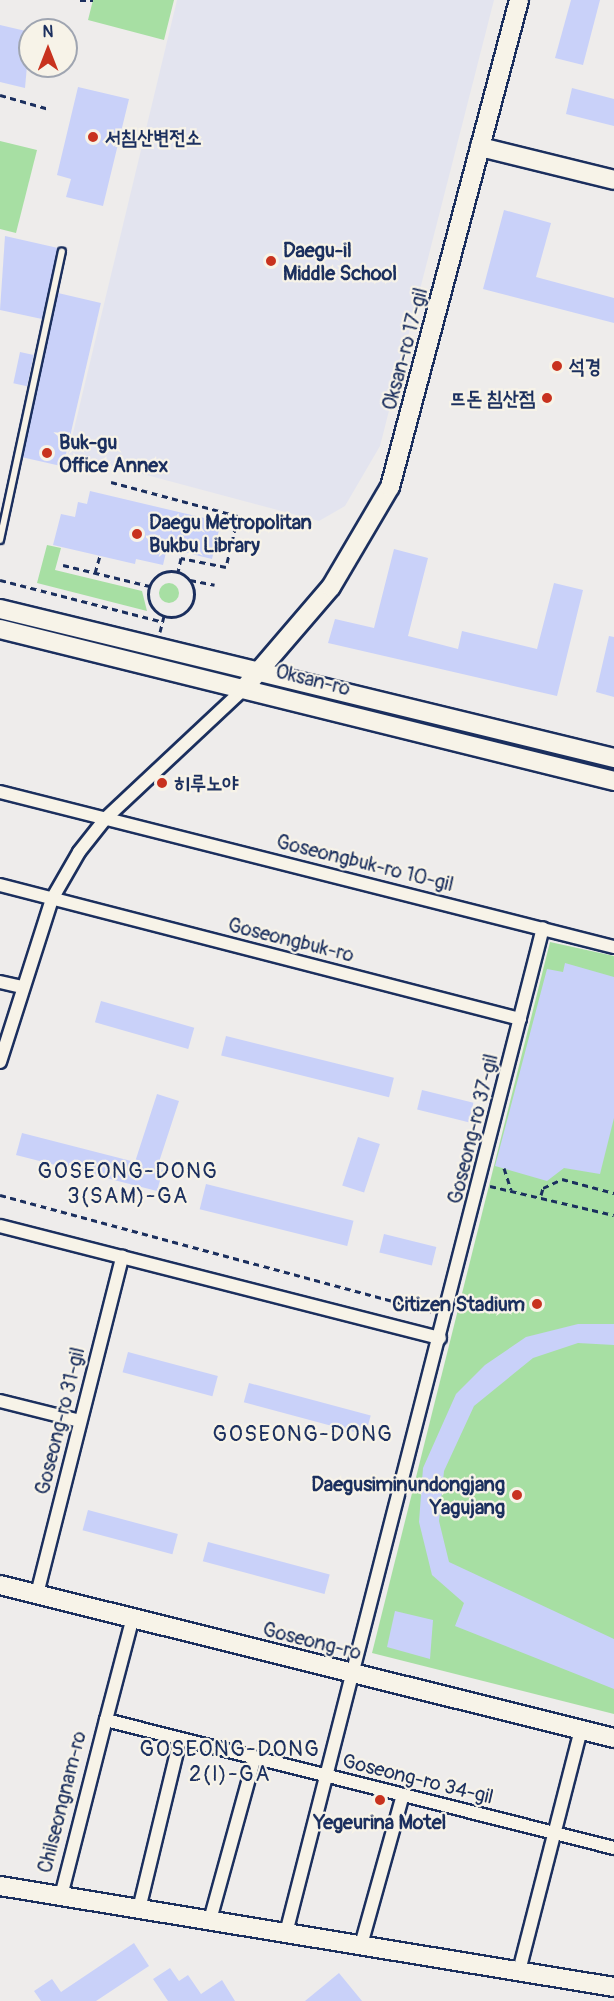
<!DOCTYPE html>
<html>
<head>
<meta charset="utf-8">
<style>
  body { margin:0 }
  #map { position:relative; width:614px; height:2001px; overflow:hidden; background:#eeeceb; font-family:Pangolin,"Poor Story",sans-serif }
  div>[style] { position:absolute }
  .built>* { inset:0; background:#e3e4ef }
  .green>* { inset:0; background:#a7dfa3 }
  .round { border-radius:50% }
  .building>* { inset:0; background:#c9d1f9; transform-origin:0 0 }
  .path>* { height:3px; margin-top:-1.5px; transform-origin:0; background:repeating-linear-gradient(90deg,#1b2f5e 0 6px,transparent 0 10.5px) }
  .path>.ring { margin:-1.5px; padding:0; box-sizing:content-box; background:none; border:3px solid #1b2f5e; border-radius:50% }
  .roads { filter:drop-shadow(2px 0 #1b2f5e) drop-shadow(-2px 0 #1b2f5e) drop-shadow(0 2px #1b2f5e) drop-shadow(0 -2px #1b2f5e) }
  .lane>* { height:6px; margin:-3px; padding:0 3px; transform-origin:3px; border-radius:3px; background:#f7f3e8 }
  .street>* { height:12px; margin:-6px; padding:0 6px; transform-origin:6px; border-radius:6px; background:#f7f3e8 }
  .secondary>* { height:18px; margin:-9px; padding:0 9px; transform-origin:9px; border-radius:9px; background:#f7f3e8 }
  .dots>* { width:16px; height:16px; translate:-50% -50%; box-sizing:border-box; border:3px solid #f7f3e8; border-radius:50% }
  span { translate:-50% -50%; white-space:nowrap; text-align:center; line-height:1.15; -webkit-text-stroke:4.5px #f7f3e8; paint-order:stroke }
  .poi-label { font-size:20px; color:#1b2f5e; font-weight:700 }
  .left { translate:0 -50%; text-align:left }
  .right { translate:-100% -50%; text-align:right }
  .street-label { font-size:20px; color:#1b2f5e }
  .quarter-label { font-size:22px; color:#1b2f5e; letter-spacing:1.5px }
  .north { position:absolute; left:18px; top:18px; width:60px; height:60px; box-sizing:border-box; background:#f7f3e8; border:2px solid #9fa5b1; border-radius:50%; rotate:0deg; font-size:16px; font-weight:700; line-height:24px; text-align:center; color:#1b2f5e }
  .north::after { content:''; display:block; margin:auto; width:21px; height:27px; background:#c8321e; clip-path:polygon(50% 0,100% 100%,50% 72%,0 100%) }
</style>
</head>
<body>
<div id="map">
  <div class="built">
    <div style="clip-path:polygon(177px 0,494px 0,380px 446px,345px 506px,319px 521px,68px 454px)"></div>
  </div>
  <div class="green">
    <div style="clip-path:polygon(93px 0,174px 0,164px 40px,88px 20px)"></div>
    <div style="clip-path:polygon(0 141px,37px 150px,16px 233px,0 229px)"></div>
    <div style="clip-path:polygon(47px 545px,61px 548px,55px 570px,142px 591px,147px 611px,37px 583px)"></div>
    <div class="round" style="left:159px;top:583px;width:20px;height:20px"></div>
    <div style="clip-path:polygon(550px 942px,614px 956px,614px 1714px,372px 1653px)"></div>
  </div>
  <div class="building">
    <div style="clip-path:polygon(571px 0,600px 0,583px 65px,555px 58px)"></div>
    <div style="clip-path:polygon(0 25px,30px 32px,25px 88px,0 82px)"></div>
    <div style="clip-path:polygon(78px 87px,129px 99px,103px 206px,66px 197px,71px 179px,57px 175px)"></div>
    <div style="clip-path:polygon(572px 88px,614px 99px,614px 126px,566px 114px)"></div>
    <div style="clip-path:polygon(504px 210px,551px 223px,536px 277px,614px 298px,614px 323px,483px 289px)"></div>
    <div style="clip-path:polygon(5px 236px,58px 248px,42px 319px,0 310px)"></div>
    <div style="left:58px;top:293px;width:44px;height:168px;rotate:13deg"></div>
    <div style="left:20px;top:352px;width:14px;height:32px;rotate:12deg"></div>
    <div style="clip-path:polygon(90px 491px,221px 522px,212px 559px,167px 548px,163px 565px,136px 559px,135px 564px,53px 545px,61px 514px,75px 517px,78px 502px,87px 504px)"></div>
    <div style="clip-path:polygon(394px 549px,428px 558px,408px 636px,458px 649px,462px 631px,537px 649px,554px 583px,583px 590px,557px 696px,328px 643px,335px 619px,374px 628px)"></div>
    <div style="clip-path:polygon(609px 636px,614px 637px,614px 697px,596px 692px)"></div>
    <div style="clip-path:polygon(565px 963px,614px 977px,614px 1118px,600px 1174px,564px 1168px,547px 1181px,495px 1166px,547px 969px,563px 972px)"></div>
    <div style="left:101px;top:1001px;width:97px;height:22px;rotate:16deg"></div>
    <div style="left:226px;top:1036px;width:173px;height:20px;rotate:14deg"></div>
    <div style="left:422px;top:1090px;width:53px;height:20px;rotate:14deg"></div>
    <div style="clip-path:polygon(157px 1094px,179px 1101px,157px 1168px,163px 1170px,157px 1191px,16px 1155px,22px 1133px,135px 1162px)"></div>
    <div style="left:358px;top:1137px;width:23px;height:51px;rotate:18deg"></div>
    <div style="left:206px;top:1184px;width:152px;height:26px;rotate:14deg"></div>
    <div style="left:384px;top:1234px;width:54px;height:19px;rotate:14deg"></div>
    <div style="clip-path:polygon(578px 1324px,614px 1324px,614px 1345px,578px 1343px,533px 1358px,474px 1406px,444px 1471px,439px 1521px,449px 1562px,614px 1639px,614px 1689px,455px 1626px,464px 1603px,432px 1575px,419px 1522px,423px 1468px,456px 1394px,485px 1365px,526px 1337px)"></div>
    <div style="left:128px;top:1352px;width:93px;height:21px;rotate:15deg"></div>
    <div style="left:249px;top:1383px;width:126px;height:20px;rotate:15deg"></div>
    <div style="left:88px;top:1510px;width:93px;height:21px;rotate:15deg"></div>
    <div style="left:208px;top:1542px;width:126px;height:20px;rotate:15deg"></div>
    <div style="clip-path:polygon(395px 1611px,433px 1620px,430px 1659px,387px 1647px)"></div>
    <div style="clip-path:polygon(134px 1943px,149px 1966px,96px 2001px,41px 2001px,34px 1991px,52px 1979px,61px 1992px)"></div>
    <div style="clip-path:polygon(170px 1968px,179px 1981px,188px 1975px,201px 1994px,222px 1980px,235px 2001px,168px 2001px,153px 1979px)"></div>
    <div style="clip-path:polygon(339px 1973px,362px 2001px,305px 2001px)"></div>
  </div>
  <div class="path">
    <div style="left:80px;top:0;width:13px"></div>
    <div style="left:0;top:95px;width:51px;rotate:15.9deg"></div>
    <div style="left:111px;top:482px;width:131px;rotate:15deg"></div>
    <div style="left:238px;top:516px;width:52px;rotate:103.2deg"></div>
    <div style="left:226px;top:567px;width:46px;rotate:-168.7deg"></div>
    <div style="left:181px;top:558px;width:14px;rotate:102deg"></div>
    <div style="left:63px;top:565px;width:89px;rotate:13.7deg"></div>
    <div class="ring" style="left:148px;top:571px;width:43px;height:43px"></div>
    <div style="left:95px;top:573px;width:18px;rotate:-74deg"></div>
    <div style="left:0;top:580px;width:168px;rotate:14.4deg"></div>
    <div style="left:190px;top:580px;width:25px;rotate:11deg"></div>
    <div style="left:160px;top:632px;width:16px;rotate:-76deg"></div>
    <div style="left:504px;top:1168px;width:23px;rotate:72deg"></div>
    <div style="left:490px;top:1186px;width:127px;rotate:13.2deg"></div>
    <div style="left:0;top:1195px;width:449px;rotate:15.1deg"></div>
    <div style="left:541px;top:1195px;width:7px;rotate:-74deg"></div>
    <div style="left:543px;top:1188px;width:21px;rotate:-25deg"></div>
    <div style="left:562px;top:1179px;width:54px;rotate:15.1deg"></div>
  </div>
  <div class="roads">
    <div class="lane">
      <div style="left:0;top:540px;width:295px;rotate:-77.9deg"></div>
    </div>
    <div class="street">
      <div style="left:0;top:792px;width:633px;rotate:14.17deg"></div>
      <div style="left:0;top:885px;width:537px;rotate:14.45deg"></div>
      <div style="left:0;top:982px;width:23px;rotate:13deg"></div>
      <div style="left:0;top:1062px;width:171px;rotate:-72.3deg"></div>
      <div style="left:52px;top:899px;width:54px;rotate:-60.1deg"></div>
      <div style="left:79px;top:852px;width:43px;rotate:-51.5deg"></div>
      <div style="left:106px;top:818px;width:192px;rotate:-43.1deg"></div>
      <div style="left:0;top:1226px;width:454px;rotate:14.3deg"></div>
      <div style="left:0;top:1401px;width:82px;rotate:14deg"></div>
      <div style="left:37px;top:1594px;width:348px;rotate:-75.8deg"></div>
      <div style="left:133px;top:1617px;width:106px;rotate:104.7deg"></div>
      <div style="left:106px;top:1720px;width:524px;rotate:14.14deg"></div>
      <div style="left:61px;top:1896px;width:182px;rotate:-75.7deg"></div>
      <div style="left:139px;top:1909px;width:175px;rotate:-76.4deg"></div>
      <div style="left:210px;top:1920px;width:169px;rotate:-74.6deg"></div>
      <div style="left:286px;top:1933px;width:1037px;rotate:-75.66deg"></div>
      <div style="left:361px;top:1945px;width:156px;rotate:-74.4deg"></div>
      <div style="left:519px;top:1971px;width:249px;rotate:-75.6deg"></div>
    </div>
    <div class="secondary">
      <div style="left:480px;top:147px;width:138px;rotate:13.8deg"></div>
      <div style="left:0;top:609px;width:632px;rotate:13.64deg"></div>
      <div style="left:0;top:629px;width:633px;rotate:13.9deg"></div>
      <div style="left:246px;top:686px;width:130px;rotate:-49.4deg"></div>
      <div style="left:331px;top:587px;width:116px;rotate:-59.5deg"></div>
      <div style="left:390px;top:487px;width:504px;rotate:-75.16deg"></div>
      <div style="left:0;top:1585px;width:633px;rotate:13.99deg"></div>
      <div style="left:0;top:1886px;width:622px;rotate:9.34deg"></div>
    </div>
  </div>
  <div class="dots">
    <div style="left:93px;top:137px;background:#c8321e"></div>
    <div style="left:271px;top:261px;background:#c8321e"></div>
    <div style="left:557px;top:366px;background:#c8321e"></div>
    <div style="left:547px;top:398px;background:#c8321e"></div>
    <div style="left:47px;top:453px;background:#c8321e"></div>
    <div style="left:137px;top:534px;background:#c8321e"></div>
    <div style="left:162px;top:783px;background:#c8321e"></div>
    <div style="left:537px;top:1304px;background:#c8321e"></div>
    <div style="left:517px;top:1495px;background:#c8321e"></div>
    <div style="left:380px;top:1800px;background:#c8321e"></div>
  </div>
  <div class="poi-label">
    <span class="left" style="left:105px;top:137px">서침산변전소</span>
    <span class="left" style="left:283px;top:262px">Daegu-il<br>Middle School</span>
    <span class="left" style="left:569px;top:366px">석경</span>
    <span class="right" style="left:535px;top:398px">뜨돈 침산점</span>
    <span class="left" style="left:59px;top:454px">Buk-gu<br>Office Annex</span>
    <span class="left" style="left:149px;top:534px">Daegu Metropolitan<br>Bukbu Library</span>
    <span class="left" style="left:174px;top:783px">히루노야</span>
    <span class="right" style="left:525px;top:1304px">Citizen Stadium</span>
    <span class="right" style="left:505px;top:1496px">Daegusiminundongjang<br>Yagujang</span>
    <span style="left:380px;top:1822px">Yegeurina Motel</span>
  </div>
  <div class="street-label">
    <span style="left:405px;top:349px;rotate:-75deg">Oksan-ro 17-gil</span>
    <span style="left:313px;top:680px;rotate:14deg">Oksan-ro</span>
    <span style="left:365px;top:863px;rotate:14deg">Goseongbuk-ro 10-gil</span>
    <span style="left:291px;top:940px;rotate:14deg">Goseongbuk-ro</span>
    <span style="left:473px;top:1129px;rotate:-76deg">Goseong-ro 37-gil</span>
    <span style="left:60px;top:1421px;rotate:-76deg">Goseong-ro 31-gil</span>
    <span style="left:312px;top:1641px;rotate:14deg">Goseong-ro</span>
    <span style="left:418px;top:1779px;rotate:14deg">Goseong-ro 34-gil</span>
    <span style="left:62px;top:1802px;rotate:-76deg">Chilseongnam-ro</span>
  </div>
  <div class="quarter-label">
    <span style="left:128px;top:1184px">GOSEONG-DONG<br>3(SAM)-GA</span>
    <span style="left:303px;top:1435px">GOSEONG-DONG</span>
    <span style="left:230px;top:1762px">GOSEONG-DONG<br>2(I)-GA</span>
  </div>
  <div class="north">N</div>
</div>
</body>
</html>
